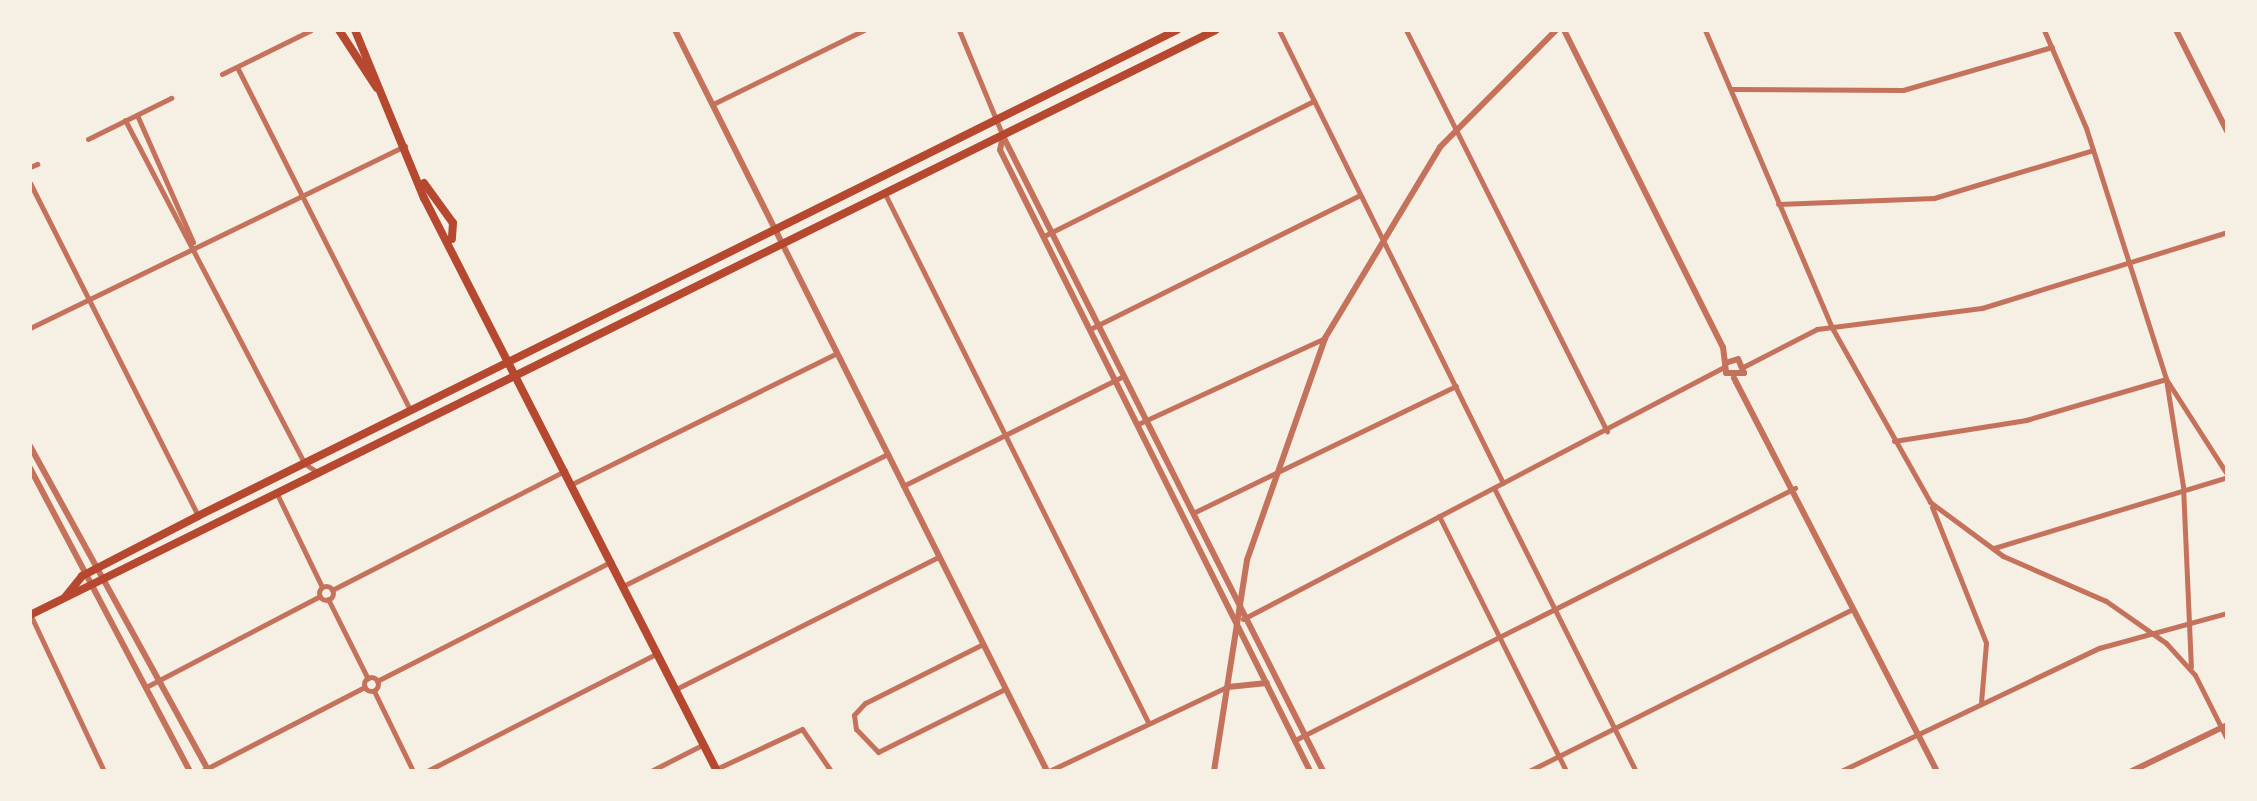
<!DOCTYPE html>
<html>
<head>
<meta charset="utf-8">
<style>
  body { margin:0 }
  #map { position:relative; width:2257px; height:801px; overflow:hidden; background:#f6efe4; font-family:"Space Grotesk",sans-serif }
  div>[style] { position:absolute }
  .minor>* { height:5px; margin:-2.5px; padding:0 2.5px; transform-origin:2.5px; border-radius:2.5px; background:#c5725c }
  .minor>.ring { margin:-2.5px; padding:0; box-sizing:content-box; background:none; border:5px solid #c5725c; border-radius:50% }
  .tertiary>* { height:6px; margin:-3px; padding:0 3px; transform-origin:3px; border-radius:3px; background:#c5725c }
  .primary>* { height:8px; margin:-4px; padding:0 4px; transform-origin:4px; border-radius:4px; background:#b5482f }
  span { translate:-50% -50%; white-space:nowrap; text-align:center; line-height:1.15; -webkit-text-stroke:9px #f6efe4; paint-order:stroke }
  .frame { position:absolute; inset:0; border:32px solid #f6efe4; pointer-events:none }
</style>
</head>
<body>
<div id="map">
  <div class="minor">
    <div style="left:959px;top:30px;width:115px;rotate:67.5deg"></div>
    <div style="left:1279px;top:30px;width:505px;rotate:63.69deg"></div>
    <div style="left:1406px;top:30px;width:449px;rotate:63.4deg"></div>
    <div style="left:1705px;top:30px;width:322px;rotate:66.9deg"></div>
    <div style="left:1831px;top:326px;width:202px;rotate:60.6deg"></div>
    <div style="left:1930px;top:502px;width:91px;rotate:36.5deg"></div>
    <div style="left:2003px;top:556px;width:112px;rotate:23.6deg"></div>
    <div style="left:2106px;top:601px;width:73px;rotate:35deg"></div>
    <div style="left:2166px;top:643px;width:43px;rotate:47.8deg"></div>
    <div style="left:2195px;top:675px;width:72px;rotate:63.4deg"></div>
    <div style="left:2044px;top:30px;width:107px;rotate:66.8deg"></div>
    <div style="left:2086px;top:128px;width:263px;rotate:72.3deg"></div>
    <div style="left:2166px;top:379px;width:108px;rotate:81deg"></div>
    <div style="left:2183px;top:486px;width:181px;rotate:87.5deg"></div>
    <div style="left:237px;top:67px;width:384px;rotate:63.2deg"></div>
    <div style="left:222px;top:74px;width:99px;rotate:-26.3deg"></div>
    <div style="left:1732px;top:89px;width:171px;rotate:0.3deg"></div>
    <div style="left:1903px;top:90px;width:155px;rotate:-16.1deg"></div>
    <div style="left:713px;top:104px;width:168px;rotate:-26.1deg"></div>
    <div style="left:137px;top:115px;width:139px;rotate:66.2deg"></div>
    <div style="left:125px;top:120px;width:388px;rotate:62.4deg"></div>
    <div style="left:305px;top:464px;width:17px;rotate:33deg"></div>
    <div style="left:88px;top:139px;width:93px;rotate:-26.3deg"></div>
    <div style="left:30px;top:167px;width:8px;rotate:-23deg"></div>
    <div style="left:30px;top:183px;width:373px;rotate:63.2deg"></div>
    <div style="left:886px;top:196px;width:588px;rotate:63.52deg"></div>
    <div style="left:1778px;top:204px;width:156px;rotate:-2.2deg"></div>
    <div style="left:1934px;top:198px;width:166px;rotate:-16.8deg"></div>
    <div style="left:1044px;top:236px;width:302px;rotate:-26.6deg"></div>
    <div style="left:30px;top:328px;width:417px;rotate:-25.9deg"></div>
    <div style="left:1090px;top:329px;width:301px;rotate:-26.4deg"></div>
    <div style="left:1745px;top:366px;width:81px;rotate:-27.2deg"></div>
    <div style="left:1817px;top:329px;width:166px;rotate:-7.3deg"></div>
    <div style="left:1982px;top:308px;width:257px;rotate:-17.2deg"></div>
    <div style="left:2166px;top:379px;width:113px;rotate:57.3deg"></div>
    <div style="left:1138px;top:424px;width:206px;rotate:-24.7deg"></div>
    <div style="left:1894px;top:441px;width:134px;rotate:-9deg"></div>
    <div style="left:2026px;top:420px;width:146px;rotate:-16.3deg"></div>
    <div style="left:574px;top:483px;width:293px;rotate:-26.3deg"></div>
    <div style="left:903px;top:486px;width:247px;rotate:-26.5deg"></div>
    <div style="left:1494px;top:488px;width:317px;rotate:63.4deg"></div>
    <div style="left:278px;top:496px;width:101px;rotate:64.2deg"></div>
    <div style="left:1932px;top:507px;width:146px;rotate:68.3deg"></div>
    <div style="left:1986px;top:643px;width:59px;rotate:94.8deg"></div>
    <div style="left:1193px;top:513px;width:292px;rotate:-25.8deg"></div>
    <div style="left:1439px;top:516px;width:285px;rotate:63.5deg"></div>
    <div style="left:1994px;top:548px;width:244px;rotate:-16.9deg"></div>
    <div style="left:625px;top:585px;width:294px;rotate:-26.5deg"></div>
    <div class="ring" style="left:319px;top:586px;width:9px;height:9px"></div>
    <div style="left:332px;top:590px;width:262px;rotate:-27.1deg"></div>
    <div style="left:328px;top:599px;width:89px;rotate:63.4deg"></div>
    <div style="left:31px;top:616px;width:171px;rotate:64.8deg"></div>
    <div style="left:1243px;top:619px;width:543px;rotate:-27.65deg"></div>
    <div style="left:981px;top:645px;width:130px;rotate:153.4deg"></div>
    <div style="left:865px;top:703px;width:16px;rotate:133deg"></div>
    <div style="left:854px;top:715px;width:14px;rotate:82deg"></div>
    <div style="left:856px;top:729px;width:32px;rotate:46deg"></div>
    <div style="left:878px;top:752px;width:140px;rotate:-26.4deg"></div>
    <div class="ring" style="left:364px;top:677px;width:9px;height:9px"></div>
    <div style="left:377px;top:681px;width:263px;rotate:-27deg"></div>
    <div style="left:146px;top:687px;width:196px;rotate:-27.6deg"></div>
    <div style="left:676px;top:689px;width:293px;rotate:-26.7deg"></div>
    <div style="left:374px;top:691px;width:89px;rotate:64deg"></div>
    <div style="left:1295px;top:740px;width:560px;rotate:-26.75deg"></div>
    <div style="left:716px;top:769px;width:95px;rotate:-24.9deg"></div>
    <div style="left:802px;top:729px;width:51px;rotate:55.4deg"></div>
    <div style="left:202px;top:771px;width:183px;rotate:-27.3deg"></div>
    <div style="left:427px;top:771px;width:257px;rotate:-27.1deg"></div>
    <div style="left:651px;top:771px;width:59px;rotate:-27deg"></div>
    <div style="left:1049px;top:771px;width:197px;rotate:-25.3deg"></div>
    <div style="left:1529px;top:771px;width:362px;rotate:-26.6deg"></div>
    <div style="left:1841px;top:771px;width:286px;rotate:-25.5deg"></div>
    <div style="left:2099px;top:648px;width:133px;rotate:-15.3deg"></div>
  </div>
  <div class="tertiary">
    <div style="left:675px;top:30px;width:829px;rotate:63.34deg"></div>
    <div style="left:1564px;top:30px;width:355px;rotate:63.4deg"></div>
    <div style="left:1723px;top:347px;width:26px;rotate:83deg"></div>
    <div style="left:1726px;top:373px;width:18px"></div>
    <div style="left:1744px;top:373px;width:15px;rotate:-113deg"></div>
    <div style="left:1738px;top:359px;width:13px;rotate:162deg"></div>
    <div style="left:2176px;top:30px;width:113px;rotate:63.2deg"></div>
    <div style="left:1003px;top:136px;width:711px;rotate:63.25deg"></div>
    <div style="left:1003px;top:136px;width:14px;rotate:102deg"></div>
    <div style="left:1000px;top:150px;width:694px;rotate:63.47deg"></div>
    <div style="left:1734px;top:378px;width:442px;rotate:62.7deg"></div>
    <div style="left:30px;top:446px;width:371px;rotate:61.2deg"></div>
    <div style="left:30px;top:468px;width:343px;rotate:62.2deg"></div>
    <div style="left:1228px;top:687px;width:39px;rotate:-6deg"></div>
    <div style="left:1214px;top:771px;width:214px;rotate:-81.1deg"></div>
    <div style="left:1247px;top:560px;width:235px;rotate:-70.6deg"></div>
    <div style="left:1325px;top:338px;width:223px;rotate:-58.9deg"></div>
    <div style="left:1440px;top:147px;width:165px;rotate:-45.2deg"></div>
    <div style="left:2132px;top:771px;width:106px;rotate:-25.8deg"></div>
  </div>
  <div class="primary">
    <div style="left:339px;top:30px;width:69px;rotate:56.8deg"></div>
    <div style="left:355px;top:30px;width:182px;rotate:67.7deg"></div>
    <div style="left:424px;top:198px;width:644px;rotate:62.92deg"></div>
    <div style="left:424px;top:183px;width:49px;rotate:54.1deg"></div>
    <div style="left:453px;top:223px;width:16px;rotate:94deg"></div>
    <div style="left:66px;top:596px;width:26px;rotate:-51deg"></div>
    <div style="left:82px;top:576px;width:131px;rotate:-27.3deg"></div>
    <div style="left:198px;top:516px;width:1093px;rotate:-26.4deg"></div>
    <div style="left:30px;top:615px;width:1322px;rotate:-26.26deg"></div>
  </div>
  <div class="frame"></div>
</div>
</body>
</html>
